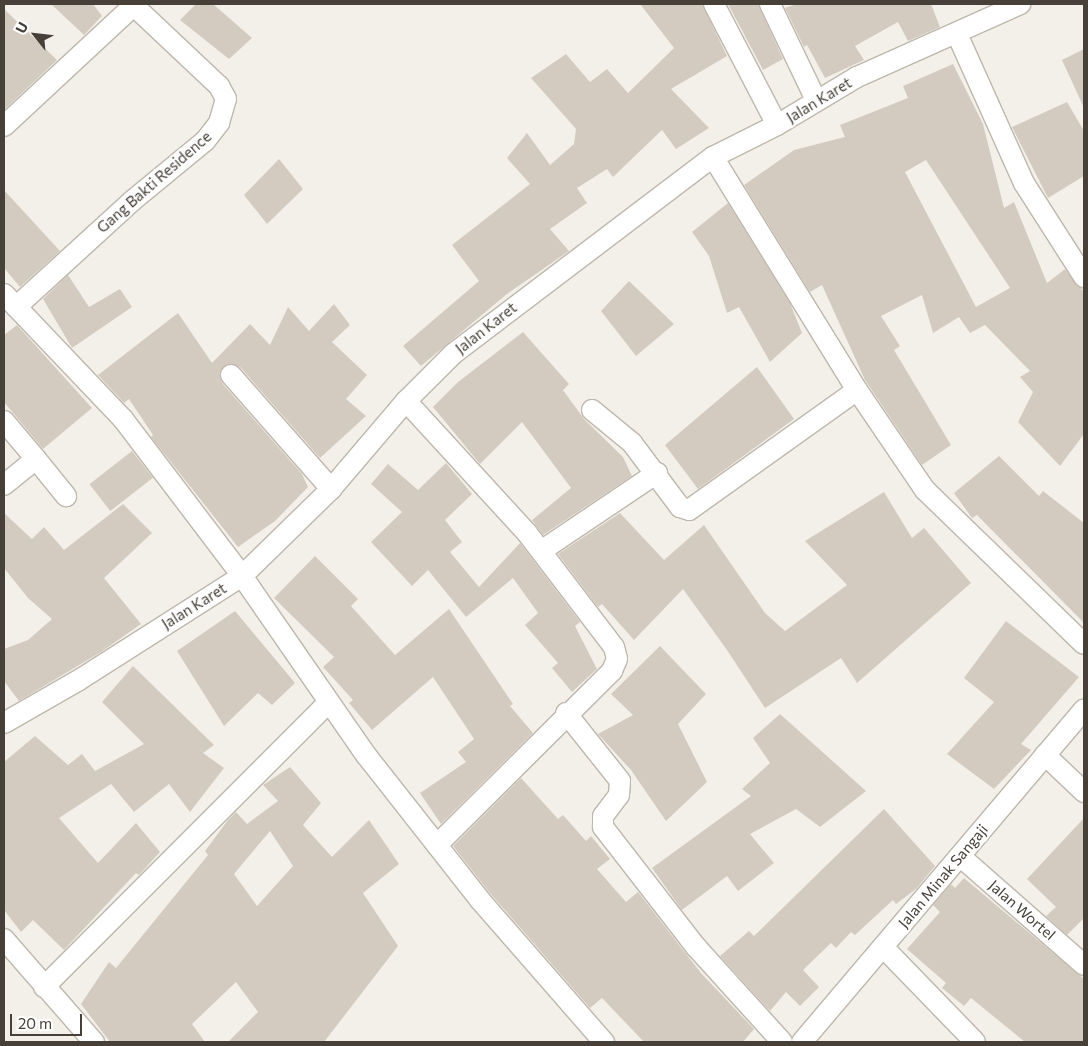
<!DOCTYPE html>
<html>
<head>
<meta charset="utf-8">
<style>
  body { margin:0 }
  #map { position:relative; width:1088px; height:1046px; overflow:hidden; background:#f3f0ea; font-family:Commissioner,sans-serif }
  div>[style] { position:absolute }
  .building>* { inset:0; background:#d4cbc0; transform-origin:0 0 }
  .roads { filter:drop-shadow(1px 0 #beb7ad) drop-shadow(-1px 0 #beb7ad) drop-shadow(0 1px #beb7ad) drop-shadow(0 -1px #beb7ad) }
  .minor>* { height:20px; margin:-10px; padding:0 10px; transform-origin:10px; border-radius:10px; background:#fff }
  span { translate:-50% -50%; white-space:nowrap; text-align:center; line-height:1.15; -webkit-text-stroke:4px #fff; paint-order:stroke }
  .street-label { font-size:15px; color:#464038 }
  .frame { position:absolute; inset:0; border:5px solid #464038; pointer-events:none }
  .north { position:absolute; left:10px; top:10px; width:50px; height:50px; -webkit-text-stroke:4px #fff; paint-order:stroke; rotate:299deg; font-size:14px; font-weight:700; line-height:20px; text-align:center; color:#464038 }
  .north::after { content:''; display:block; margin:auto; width:18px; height:22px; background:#464038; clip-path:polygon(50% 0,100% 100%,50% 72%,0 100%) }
  .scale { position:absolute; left:10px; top:1014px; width:72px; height:22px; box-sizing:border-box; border:2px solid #464038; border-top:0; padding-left:6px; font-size:15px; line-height:18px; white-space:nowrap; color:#464038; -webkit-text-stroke:4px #fff; paint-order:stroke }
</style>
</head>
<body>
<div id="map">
  <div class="building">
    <div style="clip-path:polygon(51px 4px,93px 4px,102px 16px,84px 35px)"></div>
    <div style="clip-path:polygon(196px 4px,213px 4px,252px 38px,229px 59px,180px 20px)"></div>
    <div style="clip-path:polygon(640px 4px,702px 4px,727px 56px,671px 89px,709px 128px,676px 149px,662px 130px,613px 177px,607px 169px,577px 188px,587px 203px,550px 229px,569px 251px,507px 294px,421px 366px,403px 346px,479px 281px,452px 245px,530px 184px,507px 158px,527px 133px,550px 165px,574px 144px,576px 129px,531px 78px,566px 54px,590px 82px,607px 69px,628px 93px,674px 48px)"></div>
    <div style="clip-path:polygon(728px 4px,758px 4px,783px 59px,763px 70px)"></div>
    <div style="clip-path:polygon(797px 4px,931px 4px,940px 27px,908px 41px,898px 22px,855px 46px,864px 60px,825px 78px,807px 45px,804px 47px,785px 8px)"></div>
    <div style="clip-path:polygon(4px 9px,57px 60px,4px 110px)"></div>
    <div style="clip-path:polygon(1084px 49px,1084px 108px,1062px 60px)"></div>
    <div style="clip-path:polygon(evenodd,953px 64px,983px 124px,1004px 208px,1014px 202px,1047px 283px,1065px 269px,1084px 292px,1084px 434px,1060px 466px,1018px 422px,1033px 392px,1020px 377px,1030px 371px,985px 325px,970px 333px,959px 317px,933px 333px,922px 295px,881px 316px,900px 346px,894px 350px,951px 445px,922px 465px,865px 380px,822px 285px,810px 292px,744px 185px,794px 150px,845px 137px,840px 125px,908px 98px,903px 86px,953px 64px,926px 160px,1010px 288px,976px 307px,905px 172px,926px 160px)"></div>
    <div style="clip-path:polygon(1067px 102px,1084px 131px,1084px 176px,1048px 198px,1012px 127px)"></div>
    <div style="clip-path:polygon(279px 159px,303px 189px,267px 224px,244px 195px)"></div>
    <div style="clip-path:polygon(4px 190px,60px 251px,20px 287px,4px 268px)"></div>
    <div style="clip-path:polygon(728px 203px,790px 303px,802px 333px,770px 362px,739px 307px,727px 313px,709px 256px,692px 232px)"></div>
    <div style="clip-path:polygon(68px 275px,89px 307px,120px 289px,132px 307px,72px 348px,43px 299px)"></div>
    <div style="clip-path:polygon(629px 281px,674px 324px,636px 356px,601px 311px)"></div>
    <div style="clip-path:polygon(334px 304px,350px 325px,332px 342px,367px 375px,346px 399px,366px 416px,320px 458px,240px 367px,228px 364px,220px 371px,222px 383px,302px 474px,308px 487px,275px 521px,238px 547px,151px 437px,153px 435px,129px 399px,124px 403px,98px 375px,178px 313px,212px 363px,250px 324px,270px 345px,288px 307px,309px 331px)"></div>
    <div style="clip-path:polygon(17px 325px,92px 408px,43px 449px,4px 402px,4px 335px)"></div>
    <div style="clip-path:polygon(523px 332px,569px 384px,563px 390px,584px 419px,623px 457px,632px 476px,543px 535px,532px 520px,571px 488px,522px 422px,480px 464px,433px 407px,458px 382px)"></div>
    <div style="clip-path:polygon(757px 367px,794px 419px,698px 489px,665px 445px)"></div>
    <div style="left:132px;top:451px;width:34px;height:54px;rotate:52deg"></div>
    <div style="clip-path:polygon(999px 456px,1039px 496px,1043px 491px,1084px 523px,1084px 623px,977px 515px,972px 518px,954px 493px)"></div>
    <div style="clip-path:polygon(446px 463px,472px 494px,445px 520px,462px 542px,450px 552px,479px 587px,520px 543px,580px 622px,575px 626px,597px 669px,572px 692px,552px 668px,558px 663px,525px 625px,538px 613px,513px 578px,466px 617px,428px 570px,412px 586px,371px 542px,402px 512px,371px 484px,388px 464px,418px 490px)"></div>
    <div style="clip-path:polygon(884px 492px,912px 538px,924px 528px,971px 583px,857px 683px,841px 658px,765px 708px,727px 650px,683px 589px,634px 640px,602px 604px,598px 607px,558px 554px,620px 513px,664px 560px,704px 525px,765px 613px,785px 631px,847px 585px,805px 541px)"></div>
    <div style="clip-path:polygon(123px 504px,152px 533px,104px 578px,141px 624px,101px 652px,19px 701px,4px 681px,4px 649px,28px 640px,52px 619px,28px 598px,4px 568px,4px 513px,32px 539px,44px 527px,64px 550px)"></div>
    <div style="clip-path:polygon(315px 556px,358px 599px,351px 606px,395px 655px,449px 609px,513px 704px,510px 706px,533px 733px,441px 824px,420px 793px,466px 762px,458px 752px,474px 739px,433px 677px,372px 730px,349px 703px,353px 700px,323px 667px,334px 657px,274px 598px)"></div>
    <div style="clip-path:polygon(235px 611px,295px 683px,272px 705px,258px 693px,224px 726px,177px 651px)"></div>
    <div style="clip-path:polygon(1006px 621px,1079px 677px,1021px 744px,1031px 750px,994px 789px,947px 754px,994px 702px,964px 678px)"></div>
    <div style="clip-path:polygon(660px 646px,706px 694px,678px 724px,707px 782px,666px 821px,631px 770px,598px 734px,633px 715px,611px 694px)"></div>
    <div style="clip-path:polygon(133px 666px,214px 745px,203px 753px,224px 768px,190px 812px,169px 784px,134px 812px,111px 784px,59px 818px,98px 863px,136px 823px,160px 852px,139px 875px,136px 873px,64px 950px,33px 920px,21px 932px,4px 910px,4px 762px,35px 736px,68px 765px,82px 754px,95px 771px,144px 744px,102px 702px)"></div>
    <div style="clip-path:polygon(780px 714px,866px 791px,820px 827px,796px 809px,750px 834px,774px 863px,738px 891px,727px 876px,682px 910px,652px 868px,751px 796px,742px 789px,770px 763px,753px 738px)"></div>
    <div style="clip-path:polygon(evenodd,290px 767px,321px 803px,303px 825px,332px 857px,369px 820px,399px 864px,363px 893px,398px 946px,324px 1042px,228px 1042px,258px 1012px,236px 982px,192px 1024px,205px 1042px,110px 1042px,81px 1004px,109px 962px,116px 968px,208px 855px,205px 851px,228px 820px,236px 812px,247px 824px,278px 801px,263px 785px,290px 767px,270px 831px,293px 866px,257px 906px,234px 874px,270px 831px)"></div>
    <div style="clip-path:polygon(521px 778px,558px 819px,563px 815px,586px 841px,591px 836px,610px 859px,597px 869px,626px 902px,638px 892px,701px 973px,754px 1029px,743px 1042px,644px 1042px,602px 998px,590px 1008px,489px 892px,453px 846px)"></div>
    <div style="clip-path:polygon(884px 809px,935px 866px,916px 889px,896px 904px,893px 900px,855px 935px,851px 932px,836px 948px,831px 943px,803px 970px,819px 987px,800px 1006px,786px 992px,770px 1011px,720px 956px,749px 931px,754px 936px)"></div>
    <div style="clip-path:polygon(1084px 818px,1084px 918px,1067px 935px,1046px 916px,1056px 907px,1027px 879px)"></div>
    <div style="clip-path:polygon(964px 878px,1084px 979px,1084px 1042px,1025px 1042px,971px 998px,964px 1006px,942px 988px,946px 983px,907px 949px,940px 912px,933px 905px,951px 884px,955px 888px)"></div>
  </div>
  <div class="roads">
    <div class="minor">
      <div style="left:714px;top:4px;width:136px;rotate:62.5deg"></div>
      <div style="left:770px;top:4px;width:106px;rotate:64.4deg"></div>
      <div style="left:957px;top:34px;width:163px;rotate:65.8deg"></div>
      <div style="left:1024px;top:183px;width:112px;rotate:57.4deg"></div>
      <div style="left:4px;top:126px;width:176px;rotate:-42.9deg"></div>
      <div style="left:713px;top:157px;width:274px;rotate:58.3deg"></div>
      <div style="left:857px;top:390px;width:121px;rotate:55.8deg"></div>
      <div style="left:925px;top:490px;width:221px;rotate:44.1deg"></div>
      <div style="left:4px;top:294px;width:173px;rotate:46.4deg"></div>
      <div style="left:123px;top:419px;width:197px;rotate:52.8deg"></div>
      <div style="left:242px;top:576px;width:218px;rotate:55.3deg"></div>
      <div style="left:366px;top:755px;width:184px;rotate:51.8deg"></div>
      <div style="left:480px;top:900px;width:189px;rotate:48.9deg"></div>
      <div style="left:16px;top:307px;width:157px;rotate:-42.4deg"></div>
      <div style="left:132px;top:201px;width:94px;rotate:-39.4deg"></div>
      <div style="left:205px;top:141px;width:23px;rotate:-52deg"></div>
      <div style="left:219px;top:123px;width:25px;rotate:-74deg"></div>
      <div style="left:226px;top:99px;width:15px;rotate:-118deg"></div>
      <div style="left:219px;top:86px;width:120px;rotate:-136.7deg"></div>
      <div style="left:231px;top:375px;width:152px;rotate:48.7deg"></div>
      <div style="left:406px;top:401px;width:179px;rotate:47.5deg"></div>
      <div style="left:527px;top:533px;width:143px;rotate:52.7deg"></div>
      <div style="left:614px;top:647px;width:12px;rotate:76deg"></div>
      <div style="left:617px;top:659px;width:13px;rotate:113deg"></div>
      <div style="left:612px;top:671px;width:247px;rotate:135.2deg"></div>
      <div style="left:592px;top:410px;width:52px;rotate:39.5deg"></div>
      <div style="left:632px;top:443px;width:80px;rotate:53.1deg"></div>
      <div style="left:680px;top:507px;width:9px;rotate:18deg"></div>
      <div style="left:689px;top:510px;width:206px;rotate:-35.5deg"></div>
      <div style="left:4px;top:421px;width:50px;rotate:49.9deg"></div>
      <div style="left:36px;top:459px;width:41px;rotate:140.9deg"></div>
      <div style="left:36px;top:459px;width:48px;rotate:51deg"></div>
      <div style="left:541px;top:551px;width:140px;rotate:-33.9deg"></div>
      <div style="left:566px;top:713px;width:87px;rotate:51.5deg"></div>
      <div style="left:620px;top:781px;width:14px;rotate:94deg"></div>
      <div style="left:619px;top:795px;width:26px;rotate:127deg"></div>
      <div style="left:603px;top:816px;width:11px;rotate:90deg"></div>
      <div style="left:603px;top:827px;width:152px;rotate:52.2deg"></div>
      <div style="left:696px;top:947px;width:128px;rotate:47.8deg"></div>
      <div style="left:4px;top:723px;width:86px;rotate:-29.8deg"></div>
      <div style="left:79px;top:680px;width:193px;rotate:-32.5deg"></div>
      <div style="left:242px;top:576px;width:124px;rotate:-44.3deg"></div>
      <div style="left:331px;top:489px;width:116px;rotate:-49.6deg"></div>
      <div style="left:406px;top:401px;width:66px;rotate:-45deg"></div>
      <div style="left:453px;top:354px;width:326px;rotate:-37.2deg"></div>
      <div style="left:713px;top:157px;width:72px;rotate:-26.6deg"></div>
      <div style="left:777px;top:125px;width:93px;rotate:-31deg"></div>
      <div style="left:857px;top:77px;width:179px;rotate:-24.1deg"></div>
      <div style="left:1045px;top:755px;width:54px;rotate:43.5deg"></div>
      <div style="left:960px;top:856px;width:165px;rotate:41.3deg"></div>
      <div style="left:4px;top:939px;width:137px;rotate:48.9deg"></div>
      <div style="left:883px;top:947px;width:132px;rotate:45.9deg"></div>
      <div style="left:44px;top:987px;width:402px;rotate:-45deg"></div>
      <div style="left:802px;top:1042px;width:436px;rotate:-49.7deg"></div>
    </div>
  </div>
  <div class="street-label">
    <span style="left:819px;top:100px;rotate:-31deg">Jalan Karet</span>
    <span style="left:154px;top:182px;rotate:-41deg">Gang Bakti Residence</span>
    <span style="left:486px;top:328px;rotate:-38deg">Jalan Karet</span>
    <span style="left:194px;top:606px;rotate:-32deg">Jalan Karet</span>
    <span style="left:943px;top:876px;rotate:-50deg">Jalan Minak Sangaji</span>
    <span style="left:1022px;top:910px;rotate:41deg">Jalan Wortel</span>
  </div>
  <div class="frame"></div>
  <div class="north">U</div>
  <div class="scale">20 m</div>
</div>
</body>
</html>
